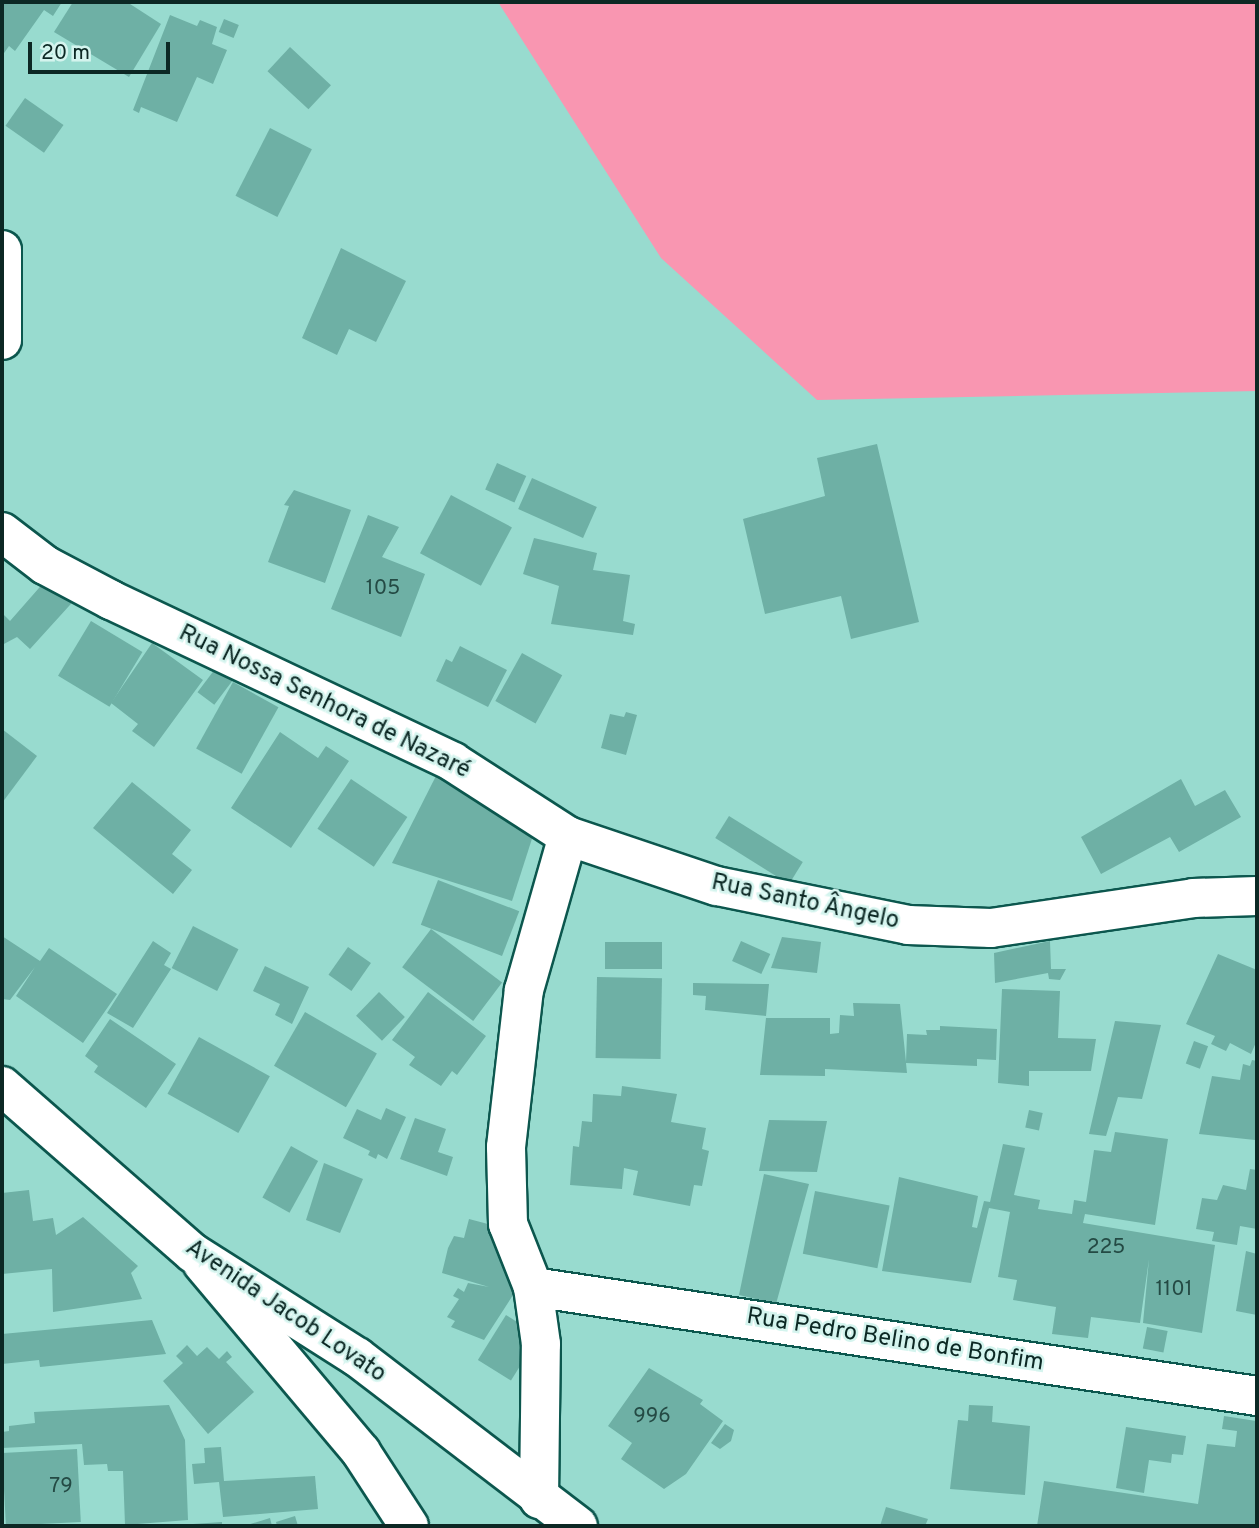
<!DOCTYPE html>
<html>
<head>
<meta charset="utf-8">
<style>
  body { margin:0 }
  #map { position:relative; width:1259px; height:1528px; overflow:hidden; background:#98dbcf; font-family:Overpass,sans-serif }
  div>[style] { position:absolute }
  .green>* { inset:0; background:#f996b1 }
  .building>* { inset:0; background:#6eb0a5; transform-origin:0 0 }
  .roads { filter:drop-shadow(2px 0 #0c574e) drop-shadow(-2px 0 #0c574e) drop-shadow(0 2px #0c574e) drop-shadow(0 -2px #0c574e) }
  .street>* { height:38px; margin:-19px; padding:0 19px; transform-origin:19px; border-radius:19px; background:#fff }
  .secondary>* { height:38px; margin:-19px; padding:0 19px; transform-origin:19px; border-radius:19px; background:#fff }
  span { translate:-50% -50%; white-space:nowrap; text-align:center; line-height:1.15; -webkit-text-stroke:5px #d4f4ee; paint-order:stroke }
  .number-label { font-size:21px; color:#244a44 }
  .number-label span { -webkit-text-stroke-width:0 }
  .street-label { font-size:24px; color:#0c2824 }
  .frame { position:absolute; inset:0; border:4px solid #0c2824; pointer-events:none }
  .scale { position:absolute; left:28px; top:42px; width:142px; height:32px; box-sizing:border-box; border:4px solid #0c2824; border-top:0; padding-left:9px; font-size:21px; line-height:24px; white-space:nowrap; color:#0c2824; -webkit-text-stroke:5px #d4f4ee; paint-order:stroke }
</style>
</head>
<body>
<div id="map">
  <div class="green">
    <div style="clip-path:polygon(498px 2px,1257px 2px,1257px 391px,817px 400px,661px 258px)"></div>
  </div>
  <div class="building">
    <div style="clip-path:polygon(2px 2px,62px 2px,53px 16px,44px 10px,15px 51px,9px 46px,2px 56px)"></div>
    <div style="clip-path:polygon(73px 2px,127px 2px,161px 24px,129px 77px,54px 32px)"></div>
    <div style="clip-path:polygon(170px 15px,197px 26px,200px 20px,217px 27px,212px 44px,227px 50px,213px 84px,197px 77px,177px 122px,141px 107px,139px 113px,133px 110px)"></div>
    <div style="left:224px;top:19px;width:16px;height:14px;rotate:22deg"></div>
    <div style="left:290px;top:47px;width:56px;height:33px;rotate:43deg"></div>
    <div style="left:25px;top:98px;width:47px;height:34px;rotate:35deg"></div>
    <div style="left:270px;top:128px;width:47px;height:76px;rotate:27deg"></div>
    <div style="clip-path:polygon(341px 248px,406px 281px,376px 342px,349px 329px,337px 355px,302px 338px)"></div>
    <div style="clip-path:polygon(877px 444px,919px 622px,851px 639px,841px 596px,765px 614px,743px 519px,825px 496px,817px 458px)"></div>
    <div style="left:497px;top:463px;width:32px;height:29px;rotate:24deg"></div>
    <div style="left:532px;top:478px;width:71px;height:34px;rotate:24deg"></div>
    <div style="clip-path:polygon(294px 490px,351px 510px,325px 583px,268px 562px,289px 506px,284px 505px)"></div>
    <div style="left:451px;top:495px;width:69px;height:66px;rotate:28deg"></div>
    <div style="clip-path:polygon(368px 515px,399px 527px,382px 557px,425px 574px,401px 637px,331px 609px)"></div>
    <div style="clip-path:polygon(534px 538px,597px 553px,593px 570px,630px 575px,623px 621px,635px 624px,633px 635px,551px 624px,559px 586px,523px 574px)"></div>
    <div style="clip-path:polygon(53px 572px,79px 595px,30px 649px,17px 637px,2px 645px,2px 613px,10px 621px)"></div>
    <div style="left:91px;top:621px;width:60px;height:64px;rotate:31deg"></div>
    <div style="clip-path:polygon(152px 643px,203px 680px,154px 747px,132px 731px,138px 724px,111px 703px)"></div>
    <div style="clip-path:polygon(460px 646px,507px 670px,488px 707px,436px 681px,446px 659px,452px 662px)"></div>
    <div style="left:522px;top:653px;width:46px;height:55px;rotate:29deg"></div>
    <div style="left:224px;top:657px;width:21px;height:44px;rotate:37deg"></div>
    <div style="left:233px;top:682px;width:52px;height:76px;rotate:29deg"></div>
    <div style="clip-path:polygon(626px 712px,637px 715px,626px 755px,601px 748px,610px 714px,624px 717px)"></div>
    <div style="clip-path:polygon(2px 729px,37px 756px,2px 803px)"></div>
    <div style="clip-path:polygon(280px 732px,318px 758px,326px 746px,349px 761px,291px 848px,231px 808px)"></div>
    <div style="clip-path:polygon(442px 764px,538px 820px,512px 901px,392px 863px)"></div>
    <div style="left:351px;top:779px;width:68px;height:60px;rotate:34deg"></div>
    <div style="clip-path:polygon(1181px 779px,1195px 806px,1225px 790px,1241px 817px,1179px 852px,1170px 837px,1101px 874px,1081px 837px)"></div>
    <div style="clip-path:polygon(132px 782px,191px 830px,172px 854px,192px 870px,173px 894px,93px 828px)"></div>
    <div style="left:729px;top:816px;width:87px;height:26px;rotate:32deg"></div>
    <div style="left:438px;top:880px;width:87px;height:48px;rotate:21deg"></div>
    <div style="left:193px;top:926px;width:51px;height:47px;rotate:27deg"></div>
    <div style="left:431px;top:929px;width:89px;height:48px;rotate:37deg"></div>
    <div style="clip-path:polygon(2px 936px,40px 961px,49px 948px,117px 994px,83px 1043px,16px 996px,35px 967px,10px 1000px,2px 999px)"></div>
    <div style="clip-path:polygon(782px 937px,821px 942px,817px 973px,771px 968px)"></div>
    <div style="clip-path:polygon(153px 941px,171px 953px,164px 965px,171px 969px,133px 1028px,107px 1013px)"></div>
    <div style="left:741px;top:941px;width:32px;height:22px;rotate:24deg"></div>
    <div style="clip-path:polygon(1050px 941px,1051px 969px,1066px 969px,1060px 980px,1049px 979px,1048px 973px,995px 983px,994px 953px)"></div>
    <div style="left:662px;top:942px;width:27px;height:57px;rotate:90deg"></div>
    <div style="left:348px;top:947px;width:28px;height:34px;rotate:35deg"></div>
    <div style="clip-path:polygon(1218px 954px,1257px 970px,1257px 1040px,1251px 1054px,1230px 1043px,1226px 1051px,1211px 1044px,1215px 1036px,1186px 1024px)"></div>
    <div style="clip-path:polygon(265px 966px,309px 987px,292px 1024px,275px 1015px,280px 1004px,253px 991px)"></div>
    <div style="left:597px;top:977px;width:65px;height:81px;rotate:1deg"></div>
    <div style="clip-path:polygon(693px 983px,769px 984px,766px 1016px,705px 1010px,706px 996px,693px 995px)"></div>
    <div style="clip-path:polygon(1002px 989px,1060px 991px,1058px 1038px,1096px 1039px,1091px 1071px,1029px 1071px,1029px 1086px,998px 1083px)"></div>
    <div style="left:379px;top:992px;width:36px;height:33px;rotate:44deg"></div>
    <div style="clip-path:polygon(428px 992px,486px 1036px,457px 1075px,452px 1071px,441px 1086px,409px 1065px,415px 1057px,392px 1040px)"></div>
    <div style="clip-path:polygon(853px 1003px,900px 1004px,906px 1062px,907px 1034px,927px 1035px,926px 1030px,940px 1030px,940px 1026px,997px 1029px,996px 1060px,977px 1059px,977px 1066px,906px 1063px,907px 1073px,825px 1069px,825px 1076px,760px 1075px,766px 1018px,830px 1018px,830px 1034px,839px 1033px,840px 1015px,854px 1016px)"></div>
    <div style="left:305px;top:1012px;width:83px;height:62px;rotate:30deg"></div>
    <div style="clip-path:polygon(110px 1019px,176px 1064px,146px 1108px,94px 1072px,98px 1066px,85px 1056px)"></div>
    <div style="clip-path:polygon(1115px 1021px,1161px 1025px,1142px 1099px,1118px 1097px,1106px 1136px,1089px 1134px)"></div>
    <div style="left:199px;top:1037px;width:81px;height:65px;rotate:29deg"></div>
    <div style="left:1194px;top:1041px;width:15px;height:24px;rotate:20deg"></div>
    <div style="clip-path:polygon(1252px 1060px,1257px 1061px,1255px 1140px,1199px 1134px,1212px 1076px,1240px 1080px,1243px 1064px,1250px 1066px)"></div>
    <div style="clip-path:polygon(622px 1086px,677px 1094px,671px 1122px,706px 1128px,702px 1149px,709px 1151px,702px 1186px,694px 1185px,690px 1206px,633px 1195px,638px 1171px,624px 1168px,622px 1189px,570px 1185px,573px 1146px,579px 1147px,582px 1121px,592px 1122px,593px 1094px,621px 1096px)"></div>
    <div style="clip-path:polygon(386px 1108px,406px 1117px,387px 1159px,378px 1154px,376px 1159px,368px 1155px,370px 1151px,343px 1138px,357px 1109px,381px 1120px)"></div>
    <div style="left:1029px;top:1110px;width:14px;height:18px;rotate:12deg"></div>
    <div style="clip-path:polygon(415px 1118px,446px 1129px,438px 1152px,453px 1157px,447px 1176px,400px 1159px)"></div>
    <div style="clip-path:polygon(769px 1120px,827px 1121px,817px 1172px,759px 1171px)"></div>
    <div style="clip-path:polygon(1115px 1132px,1168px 1139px,1155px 1225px,1085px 1214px,1083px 1223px,1215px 1245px,1202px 1333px,1143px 1323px,1149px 1259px,1140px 1323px,1091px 1317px,1088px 1338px,1052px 1334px,1056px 1307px,1013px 1300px,1017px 1280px,998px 1277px,1010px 1212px,989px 1208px,971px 1283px,882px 1271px,899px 1177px,978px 1196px,972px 1227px,977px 1228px,984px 1201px,990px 1202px,1003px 1144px,1025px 1148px,1014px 1195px,1040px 1200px,1038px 1209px,1072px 1214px,1074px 1200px,1086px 1202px,1094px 1150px,1111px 1152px)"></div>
    <div style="left:291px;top:1146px;width:31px;height:59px;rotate:29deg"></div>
    <div style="clip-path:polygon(324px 1163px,363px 1179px,340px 1233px,306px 1220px)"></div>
    <div style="clip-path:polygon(1250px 1169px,1257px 1170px,1257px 1229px,1240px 1226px,1237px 1245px,1212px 1241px,1214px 1232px,1196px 1229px,1202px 1198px,1217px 1200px,1223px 1185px,1246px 1190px)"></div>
    <div style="clip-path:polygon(764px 1174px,809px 1184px,776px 1304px,739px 1295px)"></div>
    <div style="clip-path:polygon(29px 1190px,33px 1221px,53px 1218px,56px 1235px,83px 1217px,138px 1266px,131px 1273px,142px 1299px,53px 1312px,52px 1269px,2px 1274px,2px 1193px)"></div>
    <div style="left:815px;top:1191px;width:76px;height:64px;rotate:11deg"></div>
    <div style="clip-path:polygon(469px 1219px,503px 1228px,515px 1292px,484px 1340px,451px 1327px,455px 1321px,447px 1317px,459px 1299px,453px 1296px,458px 1288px,464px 1292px,468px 1283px,489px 1287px,442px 1273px,448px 1248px,454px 1236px,464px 1238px)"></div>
    <div style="clip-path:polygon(1246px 1251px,1257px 1254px,1257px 1315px,1236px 1311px)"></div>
    <div style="left:506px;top:1315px;width:39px;height:53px;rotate:32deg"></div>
    <div style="clip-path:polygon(152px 1320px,166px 1354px,40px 1367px,39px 1360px,2px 1364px,2px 1334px)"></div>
    <div style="left:1147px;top:1327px;width:21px;height:22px;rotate:11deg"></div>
    <div style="clip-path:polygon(187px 1345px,197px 1356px,207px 1347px,219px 1359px,227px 1351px,232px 1357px,226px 1362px,254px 1392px,208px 1434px,163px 1381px,183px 1363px,176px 1356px)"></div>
    <div style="clip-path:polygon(649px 1368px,703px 1400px,700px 1404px,723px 1421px,686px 1474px,664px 1489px,621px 1459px,632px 1443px,608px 1426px)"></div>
    <div style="clip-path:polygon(169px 1405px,185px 1440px,188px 1520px,125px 1525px,123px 1471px,108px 1471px,107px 1464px,84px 1465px,82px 1444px,2px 1448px,2px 1432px,9px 1431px,9px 1426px,35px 1423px,34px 1412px)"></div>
    <div style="clip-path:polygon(969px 1405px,993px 1406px,992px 1422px,1030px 1426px,1025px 1495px,950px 1489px,958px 1420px,968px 1421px)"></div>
    <div style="clip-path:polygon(1224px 1416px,1256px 1421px,1257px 1526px,1037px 1526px,1044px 1481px,1198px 1504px,1207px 1444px,1235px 1447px,1237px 1431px,1222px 1429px)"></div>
    <div style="clip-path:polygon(725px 1424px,734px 1430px,731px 1441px,720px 1449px,711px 1443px)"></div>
    <div style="clip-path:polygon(1126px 1427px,1186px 1436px,1183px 1455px,1172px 1454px,1171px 1463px,1149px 1460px,1144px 1493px,1116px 1488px)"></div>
    <div style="clip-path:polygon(221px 1447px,224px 1481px,315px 1476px,318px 1509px,223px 1517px,219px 1482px,194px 1484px,192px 1464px,205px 1463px,204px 1448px)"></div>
    <div style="left:77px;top:1449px;width:73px;height:75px;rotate:87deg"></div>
    <div style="clip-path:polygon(886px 1507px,928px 1519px,925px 1526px,880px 1526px)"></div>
    <div style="clip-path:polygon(295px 1516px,298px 1526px,277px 1526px,276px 1522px)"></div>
    <div style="clip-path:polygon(270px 1518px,272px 1526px,244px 1526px)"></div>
    <div style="clip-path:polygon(222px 1522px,222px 1526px,193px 1526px,193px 1524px)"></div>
  </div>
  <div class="roads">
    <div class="street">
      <div style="left:2px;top:250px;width:90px;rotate:90deg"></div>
      <div style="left:2px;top:532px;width:54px;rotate:37.5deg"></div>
      <div style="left:45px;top:565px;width:75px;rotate:27.9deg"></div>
      <div style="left:111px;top:600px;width:378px;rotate:25.3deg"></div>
      <div style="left:453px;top:762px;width:137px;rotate:32.8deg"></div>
      <div style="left:568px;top:836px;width:157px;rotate:18.6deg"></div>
      <div style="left:717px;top:886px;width:195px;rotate:11.5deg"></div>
      <div style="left:908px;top:925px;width:83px;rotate:2.1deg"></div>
      <div style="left:991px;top:928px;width:204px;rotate:-8.4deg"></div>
      <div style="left:1193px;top:898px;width:64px;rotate:-1.8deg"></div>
      <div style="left:202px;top:1263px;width:247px;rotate:49.9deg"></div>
      <div style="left:361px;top:1452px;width:88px;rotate:57deg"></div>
      <div style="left:533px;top:1287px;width:732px;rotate:8.56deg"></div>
      <div style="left:539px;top:1499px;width:155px;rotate:-89.3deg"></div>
      <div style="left:541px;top:1344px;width:58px;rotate:-98deg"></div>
      <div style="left:533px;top:1287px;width:68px;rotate:-111.6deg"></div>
      <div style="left:508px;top:1224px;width:77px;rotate:-91.5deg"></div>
      <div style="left:506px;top:1147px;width:158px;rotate:-83.5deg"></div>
      <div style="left:524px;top:990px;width:160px;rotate:-74.1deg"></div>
    </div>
    <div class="secondary">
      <div style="left:2px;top:1086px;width:254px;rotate:41.2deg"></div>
      <div style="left:193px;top:1253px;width:194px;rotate:32.4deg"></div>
      <div style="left:357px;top:1357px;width:278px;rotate:37.4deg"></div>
    </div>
  </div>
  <div class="number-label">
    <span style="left:383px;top:589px">105</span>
    <span style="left:1106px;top:1248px">225</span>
    <span style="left:1174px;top:1290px">1101</span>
    <span style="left:652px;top:1417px">996</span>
    <span style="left:61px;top:1487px">79</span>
  </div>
  <div class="street-label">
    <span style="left:324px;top:703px;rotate:26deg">Rua Nossa Senhora de Nazaré</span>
    <span style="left:805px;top:903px;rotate:12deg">Rua Santo Ângelo</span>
    <span style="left:285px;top:1312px;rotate:34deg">Avenida Jacob Lovato</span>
    <span style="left:895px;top:1341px;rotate:9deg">Rua Pedro Belino de Bonfim</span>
  </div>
  <div class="frame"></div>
  <div class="scale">20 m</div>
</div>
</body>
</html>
